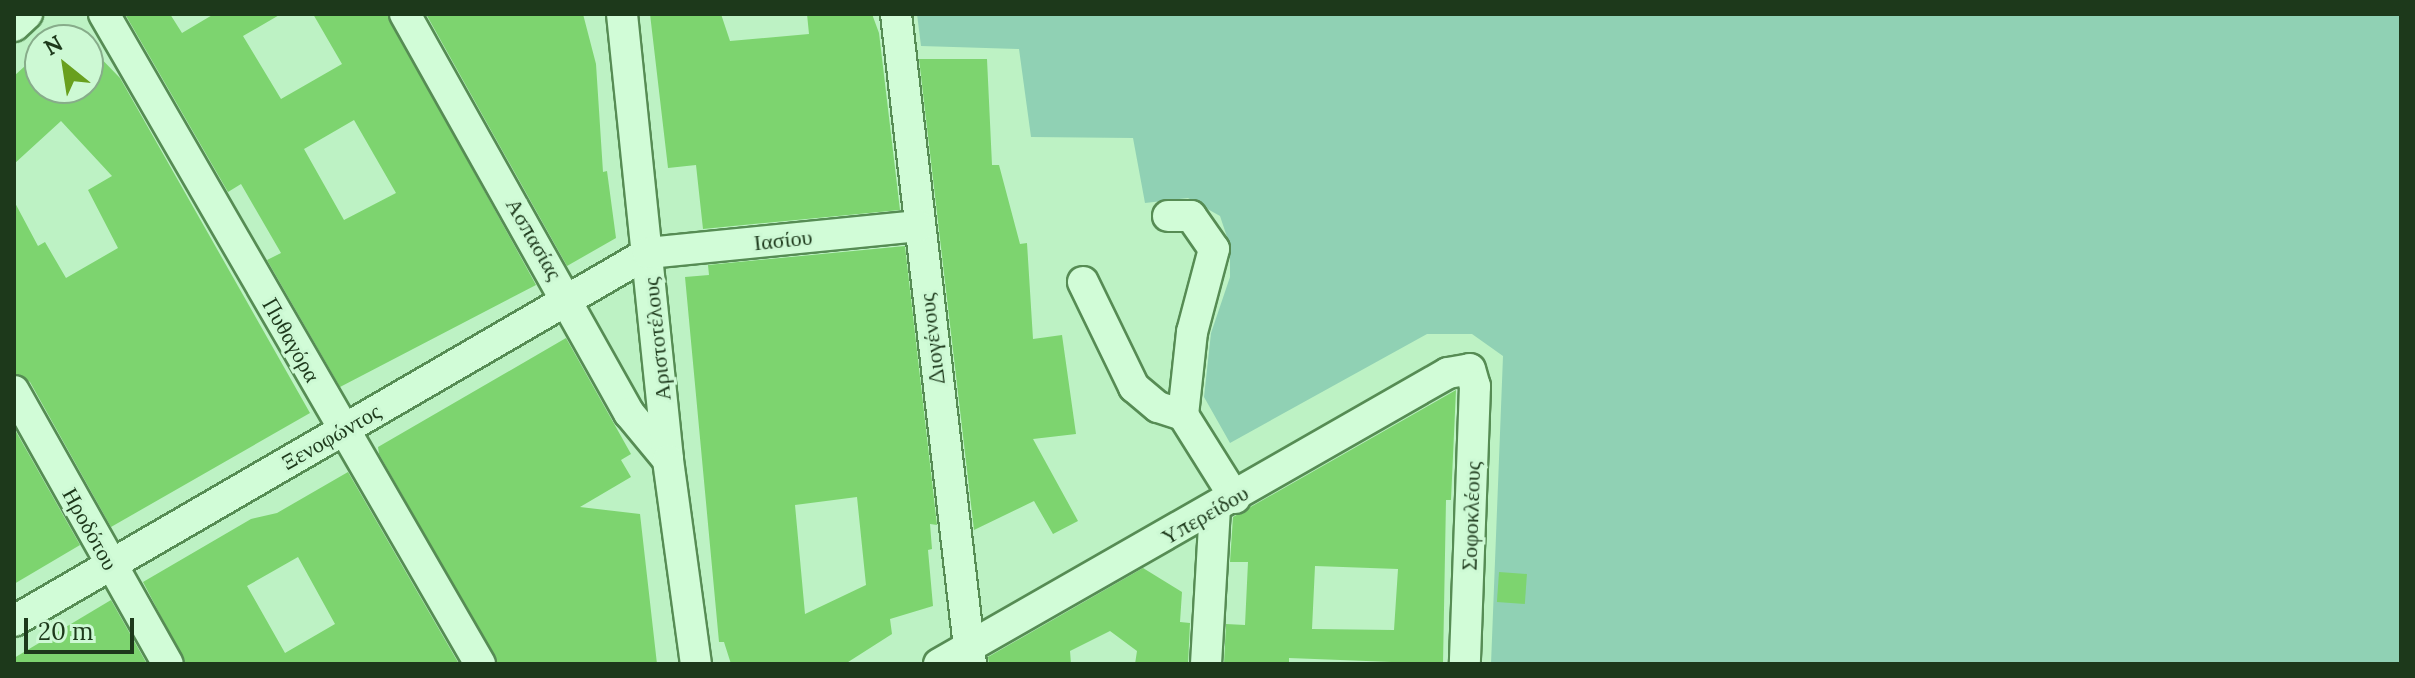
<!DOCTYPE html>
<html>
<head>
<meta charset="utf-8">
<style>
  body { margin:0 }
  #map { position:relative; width:2415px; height:678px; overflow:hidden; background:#bdf2c4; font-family:Lora,serif }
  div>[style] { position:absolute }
  .green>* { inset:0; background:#90d1b4 }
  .building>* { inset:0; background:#7dd46f; transform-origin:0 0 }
  .roads { filter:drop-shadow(2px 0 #568c54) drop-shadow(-2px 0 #568c54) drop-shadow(0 2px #568c54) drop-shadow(0 -2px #568c54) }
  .minor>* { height:30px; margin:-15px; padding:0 15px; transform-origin:15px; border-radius:15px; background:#d1fcd7 }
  span { translate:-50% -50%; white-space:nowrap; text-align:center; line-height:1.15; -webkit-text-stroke:6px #cdf9d4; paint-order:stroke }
  .street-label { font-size:22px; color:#1d391b }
  .frame { position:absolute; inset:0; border:16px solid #1d391b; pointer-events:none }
  .north { position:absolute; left:24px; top:24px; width:80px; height:80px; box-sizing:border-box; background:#cdf9d4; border:2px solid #87ac8a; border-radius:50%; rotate:330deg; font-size:22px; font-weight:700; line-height:32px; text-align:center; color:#1d391b }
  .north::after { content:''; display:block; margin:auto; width:28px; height:36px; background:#68a01e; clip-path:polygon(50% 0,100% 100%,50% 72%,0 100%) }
  .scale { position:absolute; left:24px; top:618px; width:110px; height:36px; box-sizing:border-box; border:4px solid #1d391b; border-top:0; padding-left:10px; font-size:24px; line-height:28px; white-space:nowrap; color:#1d391b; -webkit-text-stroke:6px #cdf9d4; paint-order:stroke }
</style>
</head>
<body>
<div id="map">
  <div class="green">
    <div style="clip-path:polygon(917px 14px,2401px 14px,2401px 664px,1491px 664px,1503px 356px,1472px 334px,1427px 334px,1230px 443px,1204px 397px,1211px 333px,1230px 277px,1230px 246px,1220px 216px,1188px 198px,1145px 203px,1133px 138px,1031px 137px,1019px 49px,921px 46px)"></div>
  </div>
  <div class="building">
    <div style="clip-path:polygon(evenodd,125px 14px,170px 14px,182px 33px,214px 14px,281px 14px,243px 36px,281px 99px,342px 64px,313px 14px,387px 14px,536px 285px,340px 387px,267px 260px,281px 253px,241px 184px,228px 192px,125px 14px,354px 120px,396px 193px,344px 220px,304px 149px,354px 120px)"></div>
    <div style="clip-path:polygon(426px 14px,583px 14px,596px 64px,603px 172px,607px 171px,616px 238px,567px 266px)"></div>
    <div style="clip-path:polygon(650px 14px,721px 14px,730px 41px,809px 34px,807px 14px,872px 14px,879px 33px,900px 210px,703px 229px,696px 165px,668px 168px)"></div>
    <div style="clip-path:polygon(88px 45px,120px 78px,310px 413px,111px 527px,30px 382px,14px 373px,14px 201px,38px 246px,45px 242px,66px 278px,118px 248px,88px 190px,112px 176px,61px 121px,14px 164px,14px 76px,36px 56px,40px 88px,88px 88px)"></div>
    <div style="clip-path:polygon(919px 59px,987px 59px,992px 165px,999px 165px,1020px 244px,1027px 243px,1033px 339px,1062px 335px,1076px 434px,1033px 439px,1078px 521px,1053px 534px,1034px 501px,974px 530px)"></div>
    <div style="clip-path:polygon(evenodd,905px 246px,937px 525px,930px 524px,932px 549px,928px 550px,933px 606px,890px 619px,892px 634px,845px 664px,731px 664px,724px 642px,719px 642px,685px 277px,709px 275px,708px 265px,905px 246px,857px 497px,866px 585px,805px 614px,795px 505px,857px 497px)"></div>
    <div style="clip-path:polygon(566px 338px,631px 454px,621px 460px,631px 477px,580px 507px,640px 514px,657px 664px,498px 664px,379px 454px,378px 447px)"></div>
    <div style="clip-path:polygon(evenodd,1456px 390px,1451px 500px,1446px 500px,1443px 664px,1289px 658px,1289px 664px,1224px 664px,1226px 624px,1245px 625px,1248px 562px,1230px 562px,1233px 517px,1456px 390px,1315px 566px,1398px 569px,1394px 630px,1312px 629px,1315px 566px)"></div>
    <div style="clip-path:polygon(14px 428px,80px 545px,14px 584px)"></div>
    <div style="clip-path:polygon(evenodd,348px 472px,459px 664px,186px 664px,143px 582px,251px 519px,277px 513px,348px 472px,298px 557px,335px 624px,285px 653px,247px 586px,298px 557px)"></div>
    <div style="clip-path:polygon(1143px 568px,1182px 592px,1180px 622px,1190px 623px,1188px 664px,1135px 664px,1137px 651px,1110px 631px,1070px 651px,1071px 664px,989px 664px,988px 657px)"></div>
    <div style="left:1499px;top:572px;width:28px;height:30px;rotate:4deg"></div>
    <div style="clip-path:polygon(111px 600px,147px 664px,14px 664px,14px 658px)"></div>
  </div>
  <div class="roads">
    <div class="minor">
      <div style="left:104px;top:14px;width:751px;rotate:59.95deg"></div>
      <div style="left:405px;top:14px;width:458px;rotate:60.7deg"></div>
      <div style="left:629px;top:413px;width:61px;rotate:50.3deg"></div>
      <div style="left:622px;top:14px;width:448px;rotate:84.1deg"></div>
      <div style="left:668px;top:460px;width:206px;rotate:82.2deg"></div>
      <div style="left:896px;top:14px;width:654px;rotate:83.42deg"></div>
      <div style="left:14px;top:26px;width:18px;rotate:-43deg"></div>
      <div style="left:1168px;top:216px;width:23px"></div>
      <div style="left:1191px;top:216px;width:40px;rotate:55.1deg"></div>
      <div style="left:1214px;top:249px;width:86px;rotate:104.8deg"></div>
      <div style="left:1192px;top:332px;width:83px;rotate:96.2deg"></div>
      <div style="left:1183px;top:415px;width:98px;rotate:57.9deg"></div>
      <div style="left:1083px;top:282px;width:117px;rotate:64.1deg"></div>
      <div style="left:1134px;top:387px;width:31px;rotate:40deg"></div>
      <div style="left:1158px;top:407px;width:26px;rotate:18deg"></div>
      <div style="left:14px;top:391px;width:313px;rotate:60.6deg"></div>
      <div style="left:14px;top:621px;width:733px;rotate:-30.13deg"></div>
      <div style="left:648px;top:253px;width:272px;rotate:-5.7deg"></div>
      <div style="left:939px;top:664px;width:586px;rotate:-29.76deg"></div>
      <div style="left:1448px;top:373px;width:22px;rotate:-10deg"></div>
      <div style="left:1470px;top:369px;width:18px;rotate:74deg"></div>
      <div style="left:1475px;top:386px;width:278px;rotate:92.1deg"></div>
      <div style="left:1206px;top:664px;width:154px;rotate:-86.7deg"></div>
    </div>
  </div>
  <div class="street-label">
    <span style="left:534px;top:239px;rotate:60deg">Ασπασίας</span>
    <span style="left:783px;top:240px;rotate:-6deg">Ιασίου</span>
    <span style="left:657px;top:339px;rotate:-96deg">Αριστοτέλους</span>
    <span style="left:932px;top:339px;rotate:-97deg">Διογένους</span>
    <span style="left:291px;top:340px;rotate:60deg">Πυθαγόρα</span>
    <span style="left:331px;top:437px;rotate:-30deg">Ξενοφώντος</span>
    <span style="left:1205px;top:515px;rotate:-30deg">Υπερείδου</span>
    <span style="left:1471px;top:516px;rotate:-88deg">Σοφοκλέους</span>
    <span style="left:90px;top:529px;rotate:61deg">Ηροδότου</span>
  </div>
  <div class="frame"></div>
  <div class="north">N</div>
  <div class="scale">20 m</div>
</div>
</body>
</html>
